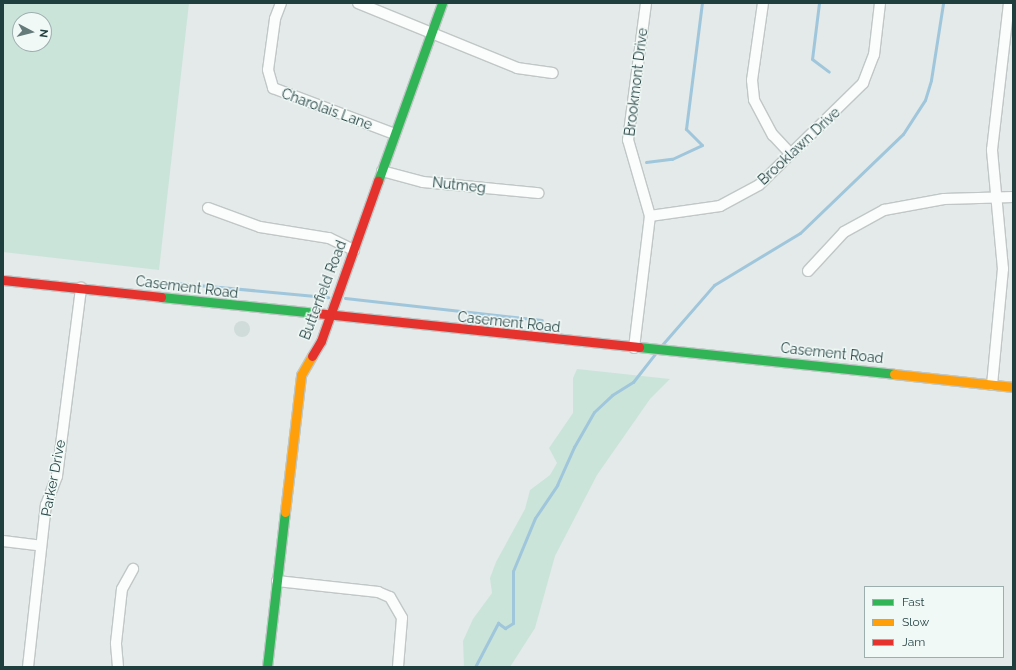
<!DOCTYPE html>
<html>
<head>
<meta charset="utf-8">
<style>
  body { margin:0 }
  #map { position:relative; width:1016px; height:670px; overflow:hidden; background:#e3eae9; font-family:Raleway,sans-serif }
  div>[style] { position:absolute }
  .built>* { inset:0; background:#d0dcda }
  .round { border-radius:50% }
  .green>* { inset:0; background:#cbe4d9 }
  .stream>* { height:3px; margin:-1.5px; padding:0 1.5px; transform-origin:1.5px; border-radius:1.5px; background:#a0c6dc }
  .roads { filter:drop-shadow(1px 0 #c0c7c6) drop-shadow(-1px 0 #c0c7c6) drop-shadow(0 1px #c0c7c6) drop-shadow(0 -1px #c0c7c6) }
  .street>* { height:10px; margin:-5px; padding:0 5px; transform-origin:5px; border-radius:5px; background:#fbfcfc }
  .fast>* { height:9px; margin:-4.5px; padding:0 4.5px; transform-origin:4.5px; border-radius:4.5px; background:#30b455 }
  .slow>* { height:9px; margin:-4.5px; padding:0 4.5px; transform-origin:4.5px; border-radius:4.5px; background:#ff9f0a }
  .jam>* { height:9px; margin:-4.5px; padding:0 4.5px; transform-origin:4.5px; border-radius:4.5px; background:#e5322d }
  span { translate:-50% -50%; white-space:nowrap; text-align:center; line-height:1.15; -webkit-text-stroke:3px #f1f9f7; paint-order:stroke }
  .street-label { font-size:14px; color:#1f3f3e }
  .frame { position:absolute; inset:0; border:4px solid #1f3f3e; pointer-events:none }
  .legend { position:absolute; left:864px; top:586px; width:140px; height:72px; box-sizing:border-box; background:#f1f9f7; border:1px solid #9dafad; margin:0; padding:5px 7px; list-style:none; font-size:12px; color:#1f3f3e }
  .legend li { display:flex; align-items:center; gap:8px; height:20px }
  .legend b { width:20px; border:1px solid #9dafad }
  .north { position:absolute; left:12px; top:12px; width:40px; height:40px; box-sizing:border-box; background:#f1f9f7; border:1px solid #9dafad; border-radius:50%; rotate:97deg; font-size:11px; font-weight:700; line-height:16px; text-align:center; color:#1f3f3e }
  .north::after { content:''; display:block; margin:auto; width:14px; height:18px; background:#647b7a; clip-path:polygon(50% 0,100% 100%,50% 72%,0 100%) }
</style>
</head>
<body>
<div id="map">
  <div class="built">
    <div class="round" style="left:234px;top:321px;width:16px;height:16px"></div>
  </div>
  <div class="green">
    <div style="clip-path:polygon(evenodd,3px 3px,189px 3px,159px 270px,3px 252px,3px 3px,20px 20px,44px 20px,44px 44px,20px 44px,20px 20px)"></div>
    <div style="clip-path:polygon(577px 369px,670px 379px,650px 399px,597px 475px,555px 556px,535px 628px,510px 667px,464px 667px,463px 641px,473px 619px,492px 593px,490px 578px,496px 562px,525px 509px,530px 490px,550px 475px,557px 463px,549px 448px,573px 413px,573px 378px)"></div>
  </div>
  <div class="stream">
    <div style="left:819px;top:3px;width:56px;rotate:97.1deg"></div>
    <div style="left:812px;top:59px;width:21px;rotate:37deg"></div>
    <div style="left:646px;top:162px;width:26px;rotate:-7deg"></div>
    <div style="left:672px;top:159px;width:33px;rotate:-25deg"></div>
    <div style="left:702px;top:145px;width:23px;rotate:-135deg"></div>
    <div style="left:686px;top:129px;width:127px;rotate:-82.8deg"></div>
    <div style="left:176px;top:283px;width:153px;rotate:5.3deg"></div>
    <div style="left:345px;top:298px;width:198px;rotate:6.4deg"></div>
    <div style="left:661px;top:346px;width:81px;rotate:-49deg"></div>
    <div style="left:714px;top:285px;width:100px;rotate:-31.2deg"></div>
    <div style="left:800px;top:233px;width:143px;rotate:-43.9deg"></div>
    <div style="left:903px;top:134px;width:40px;rotate:-57.1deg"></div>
    <div style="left:925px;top:100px;width:21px;rotate:-73deg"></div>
    <div style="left:931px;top:80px;width:78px;rotate:-81.1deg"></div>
    <div style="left:475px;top:667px;width:50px;rotate:-62.4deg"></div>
    <div style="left:498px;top:623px;width:9px;rotate:36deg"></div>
    <div style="left:505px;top:628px;width:9px;rotate:-32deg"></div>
    <div style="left:513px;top:623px;width:52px;rotate:-90deg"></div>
    <div style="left:513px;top:571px;width:57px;rotate:-67.5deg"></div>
    <div style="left:535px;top:518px;width:40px;rotate:-56deg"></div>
    <div style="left:557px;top:485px;width:42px;rotate:-65.9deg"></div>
    <div style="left:574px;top:447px;width:40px;rotate:-60.3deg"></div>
    <div style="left:594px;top:412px;width:25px;rotate:-43deg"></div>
    <div style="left:612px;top:395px;width:25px;rotate:-32deg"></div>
    <div style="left:633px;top:382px;width:36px;rotate:-52deg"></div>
  </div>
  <div class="roads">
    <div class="street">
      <div style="left:281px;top:3px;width:17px;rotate:111deg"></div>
      <div style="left:275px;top:19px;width:51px;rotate:97.8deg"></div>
      <div style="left:268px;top:70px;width:19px;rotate:74deg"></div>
      <div style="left:273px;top:88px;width:130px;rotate:20.7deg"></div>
      <div style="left:358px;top:3px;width:172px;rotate:22.2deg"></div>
      <div style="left:517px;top:68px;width:36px;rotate:8deg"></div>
      <div style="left:763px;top:3px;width:78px;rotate:98.1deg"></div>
      <div style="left:752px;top:80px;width:20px;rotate:84deg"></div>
      <div style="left:754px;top:100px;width:40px;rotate:62deg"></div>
      <div style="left:773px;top:135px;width:25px;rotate:47deg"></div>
      <div style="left:382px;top:171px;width:42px;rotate:15deg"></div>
      <div style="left:423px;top:182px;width:116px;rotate:5.5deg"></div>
      <div style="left:208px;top:208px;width:55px;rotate:20.1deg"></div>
      <div style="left:260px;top:227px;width:70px;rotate:9.1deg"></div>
      <div style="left:329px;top:238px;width:28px;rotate:26deg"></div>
      <div style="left:650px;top:216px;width:71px;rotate:-8.1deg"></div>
      <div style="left:720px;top:206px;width:44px;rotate:-28.3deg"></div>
      <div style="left:759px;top:185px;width:146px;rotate:-44.4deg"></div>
      <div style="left:863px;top:83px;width:30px;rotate:-69deg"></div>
      <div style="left:874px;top:55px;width:52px;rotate:-83.4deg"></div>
      <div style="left:808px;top:271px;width:53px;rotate:-47.3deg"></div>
      <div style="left:844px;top:232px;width:46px;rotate:-28.8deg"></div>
      <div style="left:884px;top:210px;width:61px;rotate:-10.4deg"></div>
      <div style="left:944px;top:199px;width:69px;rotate:-1.7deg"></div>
      <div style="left:634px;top:348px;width:133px;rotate:-83.1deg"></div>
      <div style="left:650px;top:216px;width:79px;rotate:-106.1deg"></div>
      <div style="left:628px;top:140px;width:138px;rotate:-82.5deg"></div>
      <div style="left:992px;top:385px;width:117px;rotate:-84.6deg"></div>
      <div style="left:1003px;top:269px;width:120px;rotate:-95.3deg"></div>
      <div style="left:992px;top:150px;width:148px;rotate:-83.4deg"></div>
      <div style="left:3px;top:541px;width:38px;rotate:7deg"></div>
      <div style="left:277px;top:581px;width:102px;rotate:6.2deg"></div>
      <div style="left:378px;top:592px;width:13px;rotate:23deg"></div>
      <div style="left:390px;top:597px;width:24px;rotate:60deg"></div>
      <div style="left:402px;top:618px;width:49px;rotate:94.7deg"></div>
      <div style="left:28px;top:667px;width:163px;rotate:-83.7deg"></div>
      <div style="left:46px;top:505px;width:31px;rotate:-69deg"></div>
      <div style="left:57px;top:476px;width:190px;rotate:-82.7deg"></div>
      <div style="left:118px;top:667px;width:24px;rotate:-95deg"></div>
      <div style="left:116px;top:643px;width:54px;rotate:-83.7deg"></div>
      <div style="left:122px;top:589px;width:23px;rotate:-61deg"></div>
    </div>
    <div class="fast">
      <div style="left:378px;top:181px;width:189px;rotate:-70.2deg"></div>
      <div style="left:161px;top:297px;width:156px;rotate:5.9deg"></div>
      <div style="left:639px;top:347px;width:256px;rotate:6deg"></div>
      <div style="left:267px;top:667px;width:156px;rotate:-83.4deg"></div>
    </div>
    <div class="slow">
      <div style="left:894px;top:374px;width:120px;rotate:6.2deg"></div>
      <div style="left:285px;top:512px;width:138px;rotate:-83.3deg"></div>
      <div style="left:301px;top:375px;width:22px;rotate:-60deg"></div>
    </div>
    <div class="jam">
      <div style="left:3px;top:280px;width:159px;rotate:6.1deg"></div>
      <div style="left:316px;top:313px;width:325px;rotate:6deg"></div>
      <div style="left:312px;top:356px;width:17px;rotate:-59deg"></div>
      <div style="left:321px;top:341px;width:170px;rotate:-70.4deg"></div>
    </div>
  </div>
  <div class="street-label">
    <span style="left:636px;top:82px;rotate:-83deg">Brookmont Drive</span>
    <span style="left:327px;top:109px;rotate:20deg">Charolais Lane</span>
    <span style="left:799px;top:146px;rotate:-43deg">Brooklawn Drive</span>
    <span style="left:459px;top:185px;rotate:6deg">Nutmeg</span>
    <span style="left:187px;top:287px;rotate:7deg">Casement Road</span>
    <span style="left:323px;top:290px;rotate:-69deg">Butterfield Road</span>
    <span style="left:509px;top:322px;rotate:6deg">Casement Road</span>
    <span style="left:832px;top:353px;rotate:6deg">Casement Road</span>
    <span style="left:53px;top:478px;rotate:-79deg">Parker Drive</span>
  </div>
  <div class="frame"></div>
  <ul class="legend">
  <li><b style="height:5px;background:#30b455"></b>Fast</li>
  <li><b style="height:5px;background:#ff9f0a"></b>Slow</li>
  <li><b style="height:5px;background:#e5322d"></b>Jam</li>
  </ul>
  <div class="north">N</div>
</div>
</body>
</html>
